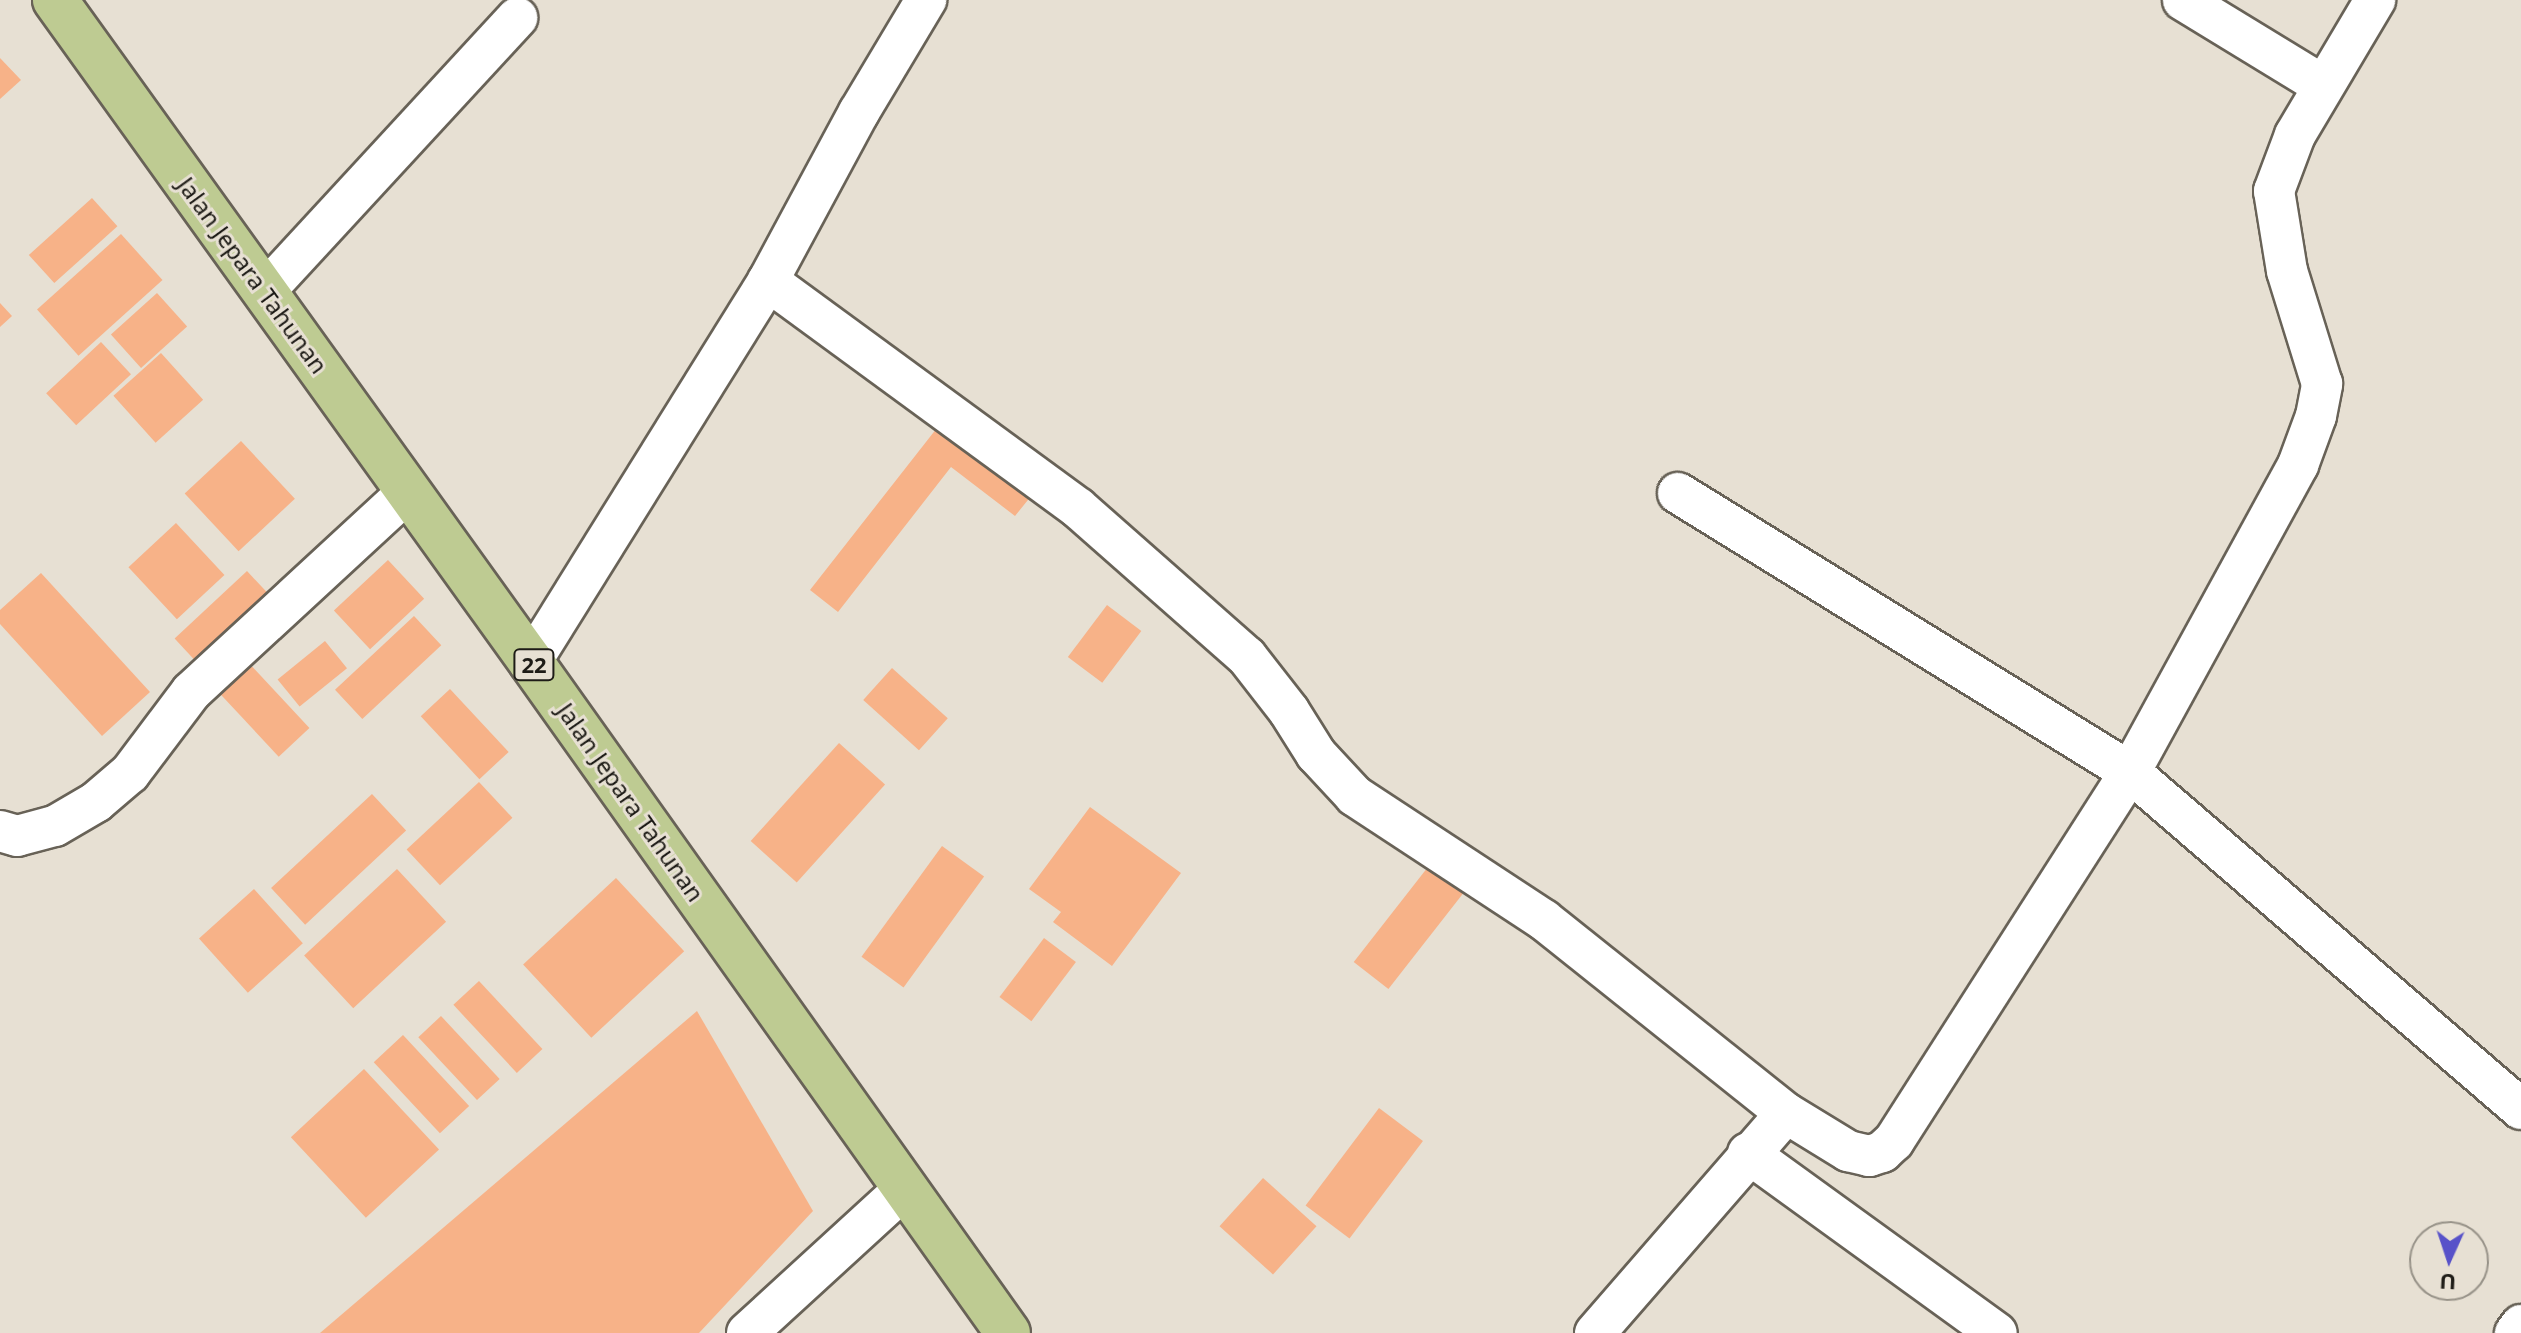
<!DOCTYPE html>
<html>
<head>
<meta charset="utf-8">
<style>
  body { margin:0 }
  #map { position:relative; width:2521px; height:1333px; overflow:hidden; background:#e7e0d3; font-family:"Noto Sans",sans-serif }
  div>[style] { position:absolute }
  .building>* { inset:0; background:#f7b288; transform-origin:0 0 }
  .roads { filter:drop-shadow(2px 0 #686257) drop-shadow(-2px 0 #686257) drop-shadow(0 2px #686257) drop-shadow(0 -2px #686257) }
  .minor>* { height:40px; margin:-20px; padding:0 20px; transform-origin:20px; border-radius:20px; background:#fff }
  .trunk>* { height:44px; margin:-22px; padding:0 22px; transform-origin:22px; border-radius:22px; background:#becb92 }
  span { translate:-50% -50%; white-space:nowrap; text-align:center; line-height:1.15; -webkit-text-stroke:6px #e7e0d3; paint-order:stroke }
  .shield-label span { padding:2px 6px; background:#e7e0d3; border:2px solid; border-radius:6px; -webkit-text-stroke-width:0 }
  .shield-label { font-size:22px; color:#1e1c17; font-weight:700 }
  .street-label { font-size:24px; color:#1e1c17 }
  .north { position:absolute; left:2409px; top:1221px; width:80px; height:80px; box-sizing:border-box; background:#e7e0d3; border:2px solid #979288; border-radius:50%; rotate:183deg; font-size:22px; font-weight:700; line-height:32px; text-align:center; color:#1e1c17 }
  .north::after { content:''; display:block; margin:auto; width:28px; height:36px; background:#5852c9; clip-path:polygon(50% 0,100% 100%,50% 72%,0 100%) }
</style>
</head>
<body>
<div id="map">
  <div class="building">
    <div style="clip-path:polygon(0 58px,21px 80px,0 99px)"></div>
    <div style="left:92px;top:198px;width:38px;height:85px;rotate:48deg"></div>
    <div style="left:121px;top:234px;width:62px;height:113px;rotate:48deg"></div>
    <div style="left:157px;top:293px;width:45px;height:62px;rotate:48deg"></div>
    <div style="clip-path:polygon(0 303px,12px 316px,0 327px)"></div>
    <div style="left:101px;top:342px;width:44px;height:75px;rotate:47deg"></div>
    <div style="left:161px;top:353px;width:63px;height:64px;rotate:48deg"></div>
    <div style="clip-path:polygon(944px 419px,1036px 490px,1015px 516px,951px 467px,838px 612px,810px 590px)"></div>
    <div style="left:241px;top:441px;width:79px;height:77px;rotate:47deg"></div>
    <div style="left:176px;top:523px;width:71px;height:65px;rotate:47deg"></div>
    <div style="left:388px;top:560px;width:53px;height:74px;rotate:47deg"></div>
    <div style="left:247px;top:571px;width:34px;height:99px;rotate:47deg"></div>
    <div style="clip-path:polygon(41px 573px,150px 692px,102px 736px,0 624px,0 610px)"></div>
    <div style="left:1107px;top:605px;width:43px;height:65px;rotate:37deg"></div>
    <div style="left:414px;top:616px;width:40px;height:108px;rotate:47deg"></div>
    <div style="left:325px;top:641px;width:35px;height:61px;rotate:51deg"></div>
    <div style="left:246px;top:660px;width:93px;height:42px;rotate:47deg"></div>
    <div style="left:892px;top:668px;width:75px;height:43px;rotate:42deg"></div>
    <div style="left:450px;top:689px;width:86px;height:40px;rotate:47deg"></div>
    <div style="left:839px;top:743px;width:62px;height:132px;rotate:42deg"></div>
    <div style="left:479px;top:782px;width:49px;height:99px;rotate:47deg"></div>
    <div style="left:372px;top:794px;width:50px;height:138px;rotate:47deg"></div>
    <div style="clip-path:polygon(1090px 807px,1181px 873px,1112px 966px,1053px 922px,1061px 912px,1029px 889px)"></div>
    <div style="left:942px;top:846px;width:52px;height:137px;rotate:36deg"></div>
    <div style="left:1435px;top:858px;width:44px;height:132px;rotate:38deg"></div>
    <div style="left:397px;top:869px;width:72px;height:127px;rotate:47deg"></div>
    <div style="left:616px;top:878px;width:100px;height:127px;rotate:47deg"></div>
    <div style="left:254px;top:889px;width:73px;height:74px;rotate:48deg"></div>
    <div style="left:1044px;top:938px;width:40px;height:74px;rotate:37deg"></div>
    <div style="left:479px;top:981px;width:93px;height:35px;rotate:47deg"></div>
    <div style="clip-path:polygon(697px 1011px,813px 1211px,699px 1333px,320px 1333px)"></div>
    <div style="left:441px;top:1016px;width:86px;height:31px;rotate:47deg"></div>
    <div style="left:403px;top:1035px;width:97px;height:40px;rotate:47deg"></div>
    <div style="left:364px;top:1069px;width:110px;height:100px;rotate:47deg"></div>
    <div style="left:1379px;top:1108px;width:55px;height:122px;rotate:37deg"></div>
    <div style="left:1263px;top:1178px;width:72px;height:65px;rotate:42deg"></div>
  </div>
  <div class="roads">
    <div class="minor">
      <div style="left:2183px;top:0;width:163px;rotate:31.4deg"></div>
      <div style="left:768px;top:281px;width:384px;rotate:36.2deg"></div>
      <div style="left:1078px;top:508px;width:225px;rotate:41.4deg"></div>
      <div style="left:1247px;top:657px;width:68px;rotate:52.1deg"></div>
      <div style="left:1289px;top:711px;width:51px;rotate:57.9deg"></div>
      <div style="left:1316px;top:754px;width:57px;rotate:47.1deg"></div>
      <div style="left:1355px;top:796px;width:226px;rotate:33.3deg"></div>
      <div style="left:1544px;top:920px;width:310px;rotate:38.6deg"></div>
      <div style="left:265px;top:291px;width:372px;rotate:-47.3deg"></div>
      <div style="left:1678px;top:493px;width:531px;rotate:31.69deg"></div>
      <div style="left:2130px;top:772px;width:516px;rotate:40.76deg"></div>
      <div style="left:531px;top:662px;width:449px;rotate:-58.1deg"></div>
      <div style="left:768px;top:281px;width:192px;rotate:-61.7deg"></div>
      <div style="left:859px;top:112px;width:131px;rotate:-59.1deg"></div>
      <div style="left:0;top:831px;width:18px;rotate:16deg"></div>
      <div style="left:17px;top:836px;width:39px;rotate:-15deg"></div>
      <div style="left:55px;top:826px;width:48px;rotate:-30.3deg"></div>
      <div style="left:96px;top:802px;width:45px;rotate:-40.5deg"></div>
      <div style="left:130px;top:773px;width:101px;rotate:-53deg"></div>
      <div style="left:191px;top:692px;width:297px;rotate:-42.7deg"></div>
      <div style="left:1748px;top:1153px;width:307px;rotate:35.9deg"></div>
      <div style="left:747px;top:1333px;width:214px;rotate:-42.5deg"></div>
      <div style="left:1595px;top:1333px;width:291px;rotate:-49deg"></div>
      <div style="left:1786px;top:1113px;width:73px;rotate:31.5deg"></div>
      <div style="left:1848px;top:1151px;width:22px;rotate:13deg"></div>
      <div style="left:1869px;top:1156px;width:14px;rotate:-17deg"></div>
      <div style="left:1882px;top:1152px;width:16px;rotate:-43deg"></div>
      <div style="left:1894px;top:1141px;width:438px;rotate:-57.4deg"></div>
      <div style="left:2130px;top:772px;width:350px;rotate:-61.3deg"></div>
      <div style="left:2298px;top:465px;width:52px;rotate:-69.8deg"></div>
      <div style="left:2316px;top:416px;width:33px;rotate:-79deg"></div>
      <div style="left:2322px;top:384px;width:118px;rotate:-107.2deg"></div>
      <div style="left:2287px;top:271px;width:81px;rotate:-99.2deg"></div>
      <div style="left:2274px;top:191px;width:60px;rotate:-69.4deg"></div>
      <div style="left:2295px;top:135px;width:157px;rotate:-59.3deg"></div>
      <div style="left:2515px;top:1333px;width:10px;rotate:-53deg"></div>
    </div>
    <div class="trunk">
      <div style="left:55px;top:0;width:815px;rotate:54.28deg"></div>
      <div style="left:531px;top:662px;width:823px;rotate:54.59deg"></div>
    </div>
  </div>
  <div class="shield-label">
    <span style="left:534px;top:665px">22</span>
  </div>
  <div class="street-label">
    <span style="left:253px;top:275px;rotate:54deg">Jalan Jepara Tahunan</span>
    <span style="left:631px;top:802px;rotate:55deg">Jalan Jepara Tahunan</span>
  </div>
  <div class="north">U</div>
</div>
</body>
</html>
